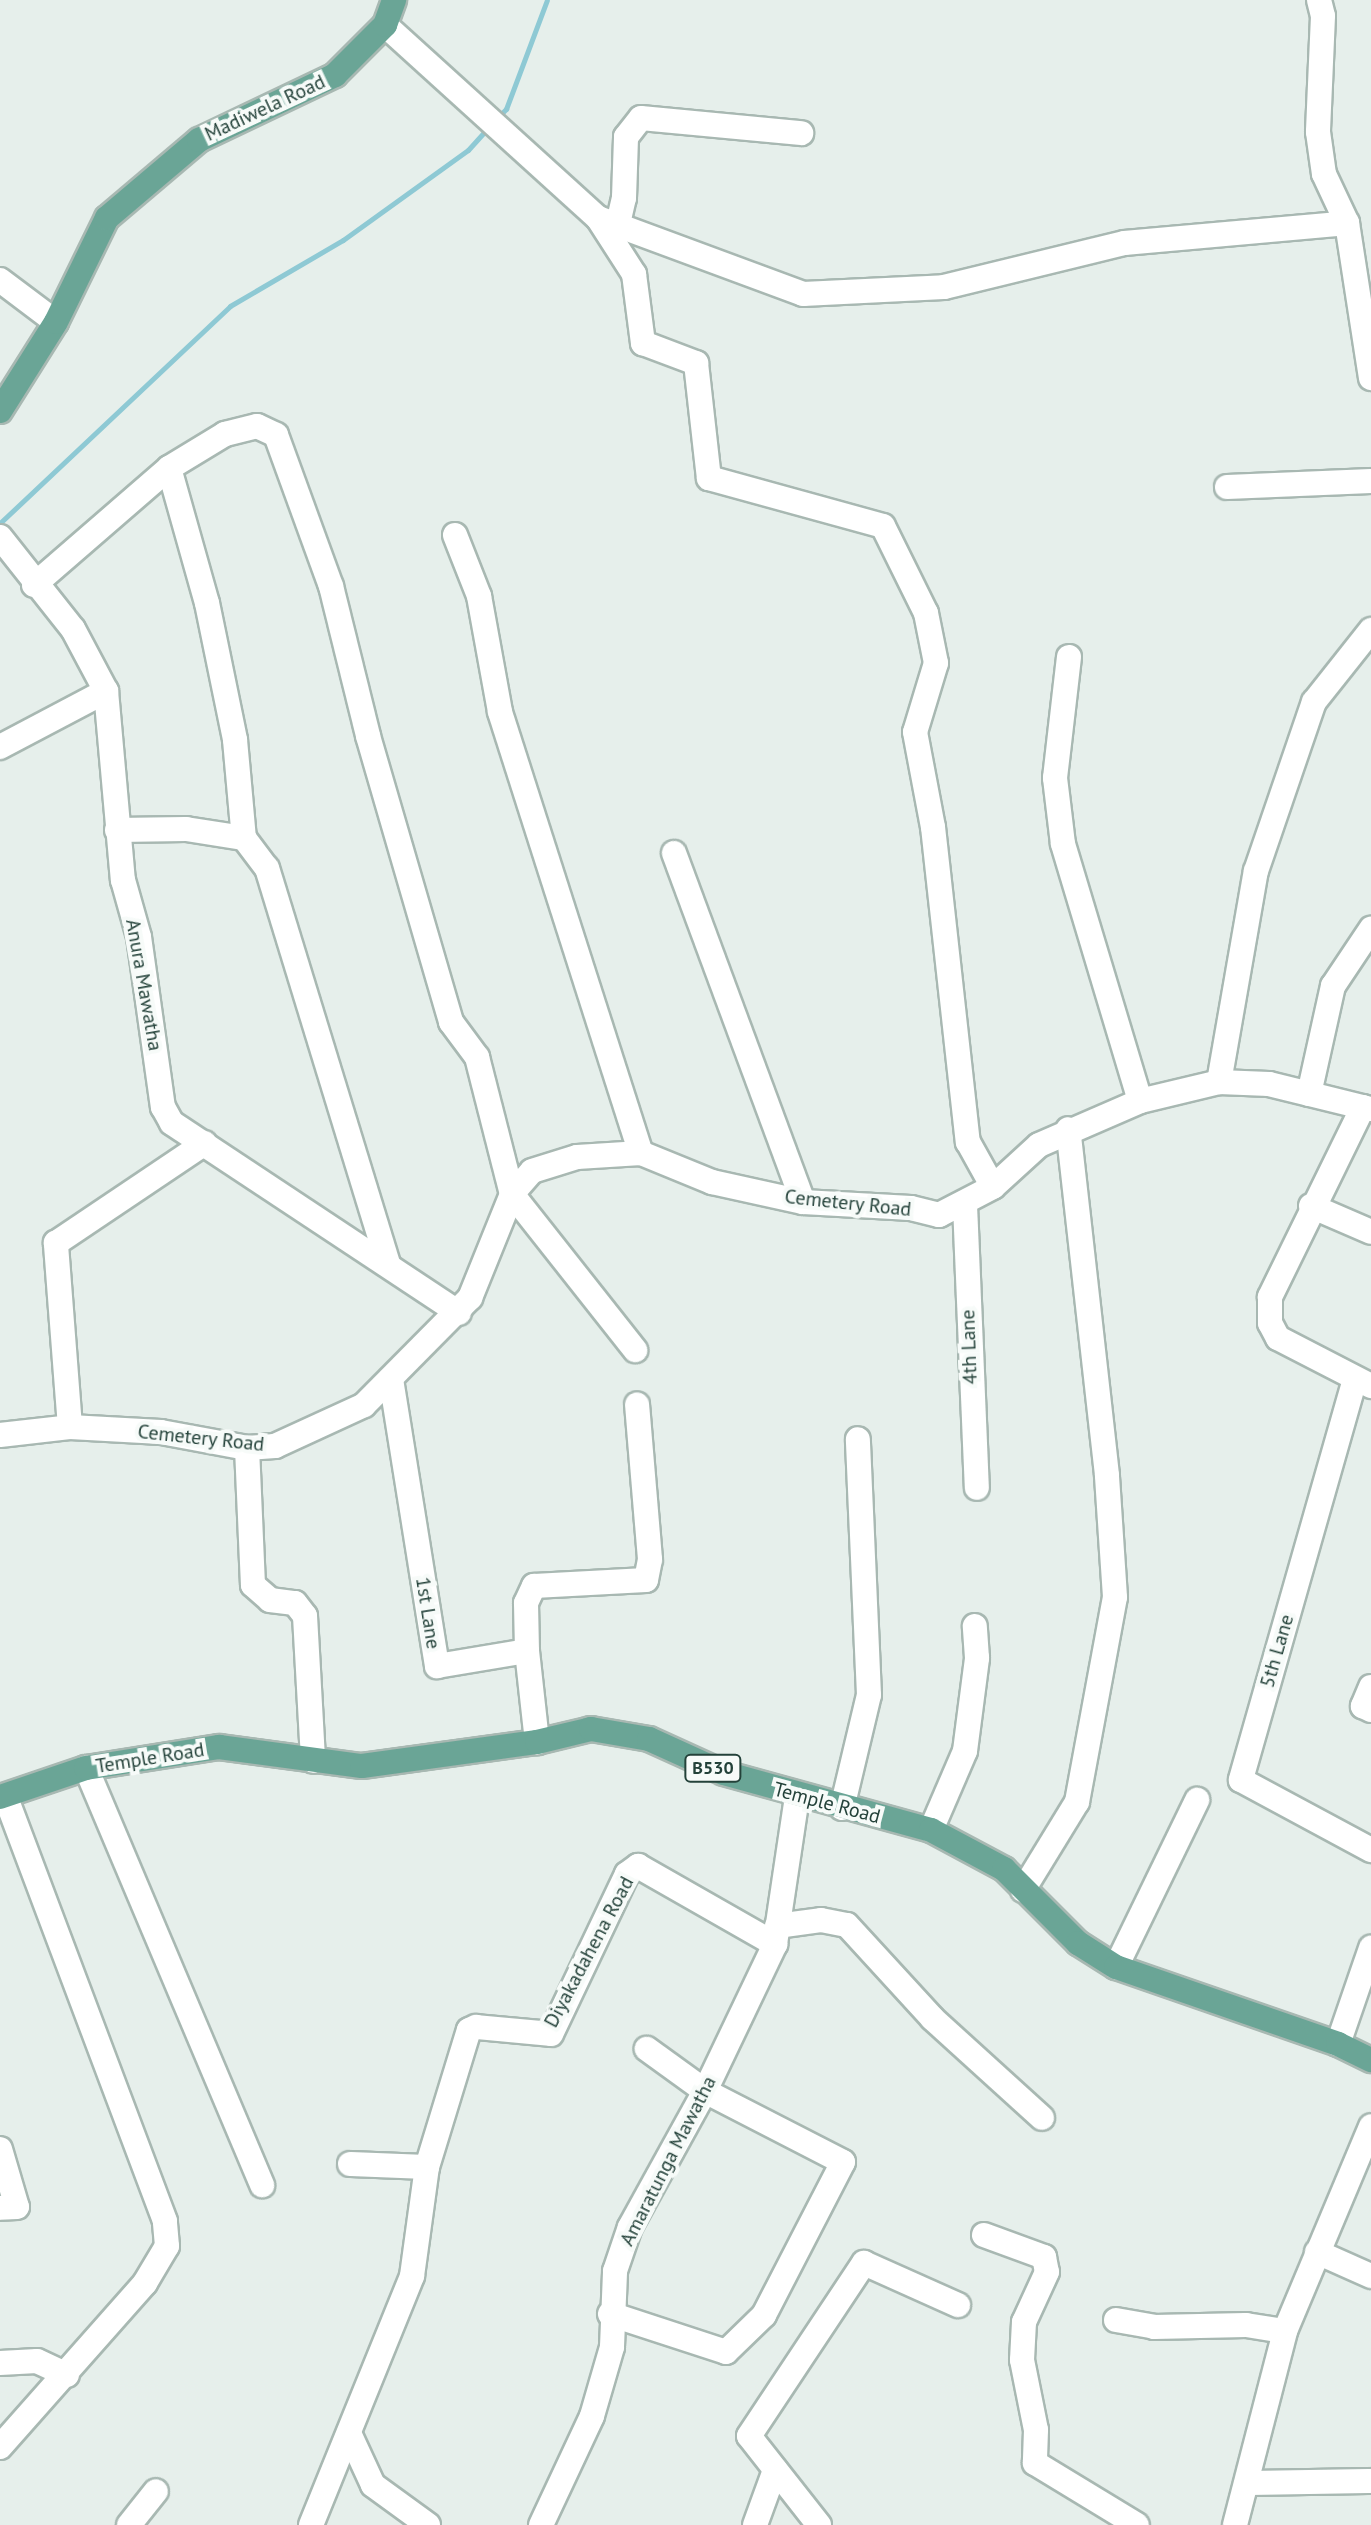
<!DOCTYPE html>
<html>
<head>
<meta charset="utf-8">
<style>
  body { margin:0 }
  #map { position:relative; width:1371px; height:2525px; overflow:hidden; background:#e6efeb; font-family:"PT Sans",sans-serif }
  div>[style] { position:absolute }
  .stream>* { height:5px; margin:-2.5px; padding:0 2.5px; transform-origin:2.5px; border-radius:2.5px; background:#8ec9d4 }
  .roads { filter:drop-shadow(2px 0 #a8b8b2) drop-shadow(-2px 0 #a8b8b2) drop-shadow(0 2px #a8b8b2) drop-shadow(0 -2px #a8b8b2) }
  .minor>* { height:24px; margin:-12px; padding:0 12px; transform-origin:12px; border-radius:12px; background:#fff }
  .major>* { height:24px; margin:-12px; padding:0 12px; transform-origin:12px; border-radius:12px; background:#6aa596 }
  span { translate:-50% -50%; white-space:nowrap; text-align:center; line-height:1.15; -webkit-text-stroke:8px #f7fbf9; paint-order:stroke }
  .shield-label span { padding:2px 6px; background:#f7fbf9; border:2px solid; border-radius:6px; -webkit-text-stroke-width:0 }
  .shield-label { font-size:18px; color:#24423a; font-weight:700 }
  .street-label { font-size:20px; color:#24423a }
</style>
</head>
<body>
<div id="map">
  <div class="stream">
    <div style="left:497px;top:118px;width:13px;rotate:-45deg"></div>
    <div style="left:506px;top:109px;width:116px;rotate:-69.4deg"></div>
    <div style="left:0;top:523px;width:316px;rotate:-43.3deg"></div>
    <div style="left:230px;top:306px;width:131px;rotate:-30.3deg"></div>
    <div style="left:343px;top:240px;width:154px;rotate:-35.8deg"></div>
    <div style="left:468px;top:150px;width:30px;rotate:-48deg"></div>
  </div>
  <div class="roads">
    <div class="minor">
      <div style="left:1319px;top:0;width:16px;rotate:76deg"></div>
      <div style="left:1323px;top:16px;width:116px;rotate:92.5deg"></div>
      <div style="left:1318px;top:132px;width:42px;rotate:81.9deg"></div>
      <div style="left:1324px;top:174px;width:54px;rotate:64.9deg"></div>
      <div style="left:1347px;top:223px;width:157px;rotate:81.2deg"></div>
      <div style="left:385px;top:25px;width:287px;rotate:42.2deg"></div>
      <div style="left:598px;top:218px;width:219px;rotate:20.3deg"></div>
      <div style="left:803px;top:294px;width:141px;rotate:-2.8deg"></div>
      <div style="left:944px;top:287px;width:186px;rotate:-13.7deg"></div>
      <div style="left:1125px;top:243px;width:223px;rotate:-5.1deg"></div>
      <div style="left:598px;top:218px;width:67px;rotate:57.3deg"></div>
      <div style="left:634px;top:274px;width:70px;rotate:82.6deg"></div>
      <div style="left:643px;top:343px;width:57px;rotate:20.7deg"></div>
      <div style="left:696px;top:363px;width:116px;rotate:83.6deg"></div>
      <div style="left:709px;top:478px;width:180px;rotate:15.4deg"></div>
      <div style="left:883px;top:526px;width:97px;rotate:63.7deg"></div>
      <div style="left:926px;top:613px;width:51px;rotate:78.7deg"></div>
      <div style="left:936px;top:663px;width:72px;rotate:106.9deg"></div>
      <div style="left:915px;top:732px;width:97px;rotate:79.3deg"></div>
      <div style="left:933px;top:827px;width:317px;rotate:83.7deg"></div>
      <div style="left:968px;top:1142px;width:51px;rotate:60.9deg"></div>
      <div style="left:617px;top:228px;width:31px;rotate:-77deg"></div>
      <div style="left:624px;top:198px;width:61px;rotate:-88.1deg"></div>
      <div style="left:626px;top:137px;width:24px;rotate:-52deg"></div>
      <div style="left:641px;top:118px;width:161px;rotate:5.4deg"></div>
      <div style="left:0;top:280px;width:70px;rotate:36.9deg"></div>
      <div style="left:169px;top:468px;width:66px;rotate:-31.3deg"></div>
      <div style="left:225px;top:434px;width:33px;rotate:-14deg"></div>
      <div style="left:257px;top:426px;width:21px;rotate:25deg"></div>
      <div style="left:276px;top:435px;width:161px;rotate:70deg"></div>
      <div style="left:331px;top:586px;width:154px;rotate:76.1deg"></div>
      <div style="left:368px;top:736px;width:298px;rotate:73.8deg"></div>
      <div style="left:451px;top:1022px;width:44px;rotate:53.4deg"></div>
      <div style="left:477px;top:1057px;width:141px;rotate:75.7deg"></div>
      <div style="left:512px;top:1194px;width:199px;rotate:51.7deg"></div>
      <div style="left:1227px;top:487px;width:144px;rotate:-2.4deg"></div>
      <div style="left:455px;top:535px;width:66px;rotate:68.5deg"></div>
      <div style="left:479px;top:596px;width:118px;rotate:79.7deg"></div>
      <div style="left:500px;top:712px;width:463px;rotate:72.3deg"></div>
      <div style="left:0;top:537px;width:117px;rotate:51.6deg"></div>
      <div style="left:73px;top:629px;width:70px;rotate:62deg"></div>
      <div style="left:106px;top:691px;width:190px;rotate:84.9deg"></div>
      <div style="left:123px;top:880px;width:59px;rotate:74.3deg"></div>
      <div style="left:139px;top:937px;width:172px;rotate:82deg"></div>
      <div style="left:163px;top:1107px;width:18px;rotate:61deg"></div>
      <div style="left:172px;top:1123px;width:344px;rotate:33.5deg"></div>
      <div style="left:34px;top:585px;width:179px;rotate:-40.9deg"></div>
      <div style="left:169px;top:468px;width:140px;rotate:74.3deg"></div>
      <div style="left:207px;top:603px;width:140px;rotate:78.4deg"></div>
      <div style="left:235px;top:740px;width:98px;rotate:84.8deg"></div>
      <div style="left:244px;top:838px;width:38px;rotate:53deg"></div>
      <div style="left:267px;top:868px;width:415px;rotate:73deg"></div>
      <div style="left:1069px;top:657px;width:122px;rotate:96.6deg"></div>
      <div style="left:1055px;top:778px;width:66px;rotate:83.1deg"></div>
      <div style="left:1063px;top:844px;width:268px;rotate:73.3deg"></div>
      <div style="left:0;top:747px;width:120px;rotate:-27.8deg"></div>
      <div style="left:117px;top:830px;width:69px;rotate:-0.8deg"></div>
      <div style="left:186px;top:829px;width:59px;rotate:8.8deg"></div>
      <div style="left:674px;top:853px;width:372px;rotate:69.7deg"></div>
      <div style="left:1219px;top:1082px;width:214px;rotate:-80.1deg"></div>
      <div style="left:1256px;top:871px;width:179px;rotate:-71.1deg"></div>
      <div style="left:1314px;top:702px;width:92px;rotate:-51.6deg"></div>
      <div style="left:1309px;top:1094px;width:111px;rotate:-77.5deg"></div>
      <div style="left:1333px;top:986px;width:69px;rotate:-56.3deg"></div>
      <div style="left:1363px;top:1107px;width:212px;rotate:116.1deg"></div>
      <div style="left:1270px;top:1297px;width:26px;rotate:90deg"></div>
      <div style="left:1270px;top:1323px;width:17px;rotate:62deg"></div>
      <div style="left:1278px;top:1338px;width:105px;rotate:27.3deg"></div>
      <div style="left:965px;top:1205px;width:283px;rotate:87.6deg"></div>
      <div style="left:1311px;top:1206px;width:65px;rotate:23.4deg"></div>
      <div style="left:391px;top:1379px;width:291px;rotate:80.9deg"></div>
      <div style="left:437px;top:1666px;width:91px;rotate:-9.5deg"></div>
      <div style="left:527px;top:1651px;width:92px;rotate:83.7deg"></div>
      <div style="left:1355px;top:1379px;width:417px;rotate:105.9deg"></div>
      <div style="left:1241px;top:1780px;width:148px;rotate:28.3deg"></div>
      <div style="left:70px;top:1427px;width:185px;rotate:-94.4deg"></div>
      <div style="left:56px;top:1243px;width:179px;rotate:-33.9deg"></div>
      <div style="left:0;top:1435px;width:70px;rotate:-6.5deg"></div>
      <div style="left:70px;top:1427px;width:91px;rotate:3.1deg"></div>
      <div style="left:161px;top:1432px;width:87px;rotate:10.5deg"></div>
      <div style="left:247px;top:1448px;width:28px;rotate:-4deg"></div>
      <div style="left:275px;top:1446px;width:98px;rotate:-24.7deg"></div>
      <div style="left:364px;top:1405px;width:151px;rotate:-45.3deg"></div>
      <div style="left:470px;top:1298px;width:112px;rotate:-68deg"></div>
      <div style="left:512px;top:1194px;width:30px;rotate:-49deg"></div>
      <div style="left:532px;top:1171px;width:47px;rotate:-17.3deg"></div>
      <div style="left:577px;top:1157px;width:64px;rotate:-3.6deg"></div>
      <div style="left:641px;top:1153px;width:77px;rotate:22.2deg"></div>
      <div style="left:712px;top:1182px;width:93px;rotate:12.4deg"></div>
      <div style="left:803px;top:1202px;width:108px;rotate:3.2deg"></div>
      <div style="left:911px;top:1208px;width:29px;rotate:14deg"></div>
      <div style="left:939px;top:1215px;width:61px;rotate:-27.4deg"></div>
      <div style="left:993px;top:1187px;width:62px;rotate:-42.4deg"></div>
      <div style="left:1039px;top:1145px;width:110px;rotate:-23.5deg"></div>
      <div style="left:1140px;top:1101px;width:81px;rotate:-13.5deg"></div>
      <div style="left:1219px;top:1082px;width:50px;rotate:2.3deg"></div>
      <div style="left:1269px;top:1084px;width:105px;rotate:13.8deg"></div>
      <div style="left:247px;top:1448px;width:137px;rotate:87.5deg"></div>
      <div style="left:253px;top:1585px;width:23px;rotate:41deg"></div>
      <div style="left:270px;top:1600px;width:25px;rotate:7deg"></div>
      <div style="left:295px;top:1603px;width:16px;rotate:52deg"></div>
      <div style="left:305px;top:1616px;width:145px;rotate:86.8deg"></div>
      <div style="left:527px;top:1651px;width:48px;rotate:-91.2deg"></div>
      <div style="left:526px;top:1603px;width:19px;rotate:-65deg"></div>
      <div style="left:534px;top:1586px;width:112px;rotate:-3.1deg"></div>
      <div style="left:646px;top:1580px;width:21px;rotate:-79deg"></div>
      <div style="left:650px;top:1559px;width:155px;rotate:-94.8deg"></div>
      <div style="left:1371px;top:1687px;width:21px;rotate:113deg"></div>
      <div style="left:1363px;top:1706px;width:9px;rotate:27deg"></div>
      <div style="left:86px;top:1768px;width:453px;rotate:67.1deg"></div>
      <div style="left:842px;top:1808px;width:116px;rotate:-76.6deg"></div>
      <div style="left:869px;top:1695px;width:256px;rotate:-92.5deg"></div>
      <div style="left:931px;top:1830px;width:86px;rotate:-66.7deg"></div>
      <div style="left:965px;top:1751px;width:94px;rotate:-82.6deg"></div>
      <div style="left:977px;top:1658px;width:32px;rotate:-94deg"></div>
      <div style="left:1023px;top:1890px;width:103px;rotate:-58.5deg"></div>
      <div style="left:1077px;top:1802px;width:208px;rotate:-79.5deg"></div>
      <div style="left:1115px;top:1597px;width:122px;rotate:-93.8deg"></div>
      <div style="left:1107px;top:1475px;width:348px;rotate:-96.4deg"></div>
      <div style="left:777px;top:1926px;width:44px;rotate:-7.8deg"></div>
      <div style="left:821px;top:1920px;width:26px;rotate:11deg"></div>
      <div style="left:847px;top:1925px;width:127px;rotate:47.5deg"></div>
      <div style="left:933px;top:2019px;width:147px;rotate:42.2deg"></div>
      <div style="left:1116px;top:1967px;width:186px;rotate:-64.1deg"></div>
      <div style="left:1338px;top:2044px;width:102px;rotate:-71deg"></div>
      <div style="left:0;top:2149px;width:60px;rotate:73.7deg"></div>
      <div style="left:17px;top:2207px;width:17px;rotate:177deg"></div>
      <div style="left:350px;top:2164px;width:77px;rotate:2.2deg"></div>
      <div style="left:984px;top:2235px;width:64px;rotate:20.1deg"></div>
      <div style="left:1044px;top:2257px;width:15px;rotate:79deg"></div>
      <div style="left:1047px;top:2272px;width:55px;rotate:114.7deg"></div>
      <div style="left:1024px;top:2322px;width:38px;rotate:93deg"></div>
      <div style="left:1022px;top:2360px;width:71px;rotate:78.7deg"></div>
      <div style="left:1036px;top:2430px;width:33px;rotate:92deg"></div>
      <div style="left:1035px;top:2463px;width:119px;rotate:31.3deg"></div>
      <div style="left:1317px;top:2252px;width:59px;rotate:24deg"></div>
      <div style="left:610px;top:2314px;width:122px;rotate:18.1deg"></div>
      <div style="left:726px;top:2352px;width:53px;rotate:-44.2deg"></div>
      <div style="left:764px;top:2315px;width:172px;rotate:-62.7deg"></div>
      <div style="left:843px;top:2162px;width:155px;rotate:-152.8deg"></div>
      <div style="left:705px;top:2091px;width:72px;rotate:-144.1deg"></div>
      <div style="left:1116px;top:2320px;width:39px;rotate:10deg"></div>
      <div style="left:1154px;top:2327px;width:92px;rotate:-1.2deg"></div>
      <div style="left:1246px;top:2325px;width:39px;rotate:9deg"></div>
      <div style="left:0;top:2363px;width:37px;rotate:-3deg"></div>
      <div style="left:37px;top:2361px;width:33px;rotate:25deg"></div>
      <div style="left:349px;top:2433px;width:57px;rotate:65.2deg"></div>
      <div style="left:373px;top:2485px;width:68px;rotate:36deg"></div>
      <div style="left:0;top:2447px;width:219px;rotate:-48.5deg"></div>
      <div style="left:145px;top:2283px;width:43px;rotate:-59.3deg"></div>
      <div style="left:167px;top:2246px;width:25px;rotate:-95deg"></div>
      <div style="left:165px;top:2221px;width:454px;rotate:-110.6deg"></div>
      <div style="left:1247px;top:2483px;width:124px;rotate:-0.9deg"></div>
      <div style="left:129px;top:2525px;width:43px;rotate:-51.5deg"></div>
      <div style="left:311px;top:2525px;width:269px;rotate:-67.9deg"></div>
      <div style="left:412px;top:2276px;width:110px;rotate:-82.2deg"></div>
      <div style="left:427px;top:2167px;width:143px;rotate:-73deg"></div>
      <div style="left:469px;top:2030px;width:8px;rotate:-23deg"></div>
      <div style="left:476px;top:2027px;width:75px;rotate:5.3deg"></div>
      <div style="left:551px;top:2034px;width:177px;rotate:-64.6deg"></div>
      <div style="left:627px;top:1874px;width:14px;rotate:-36deg"></div>
      <div style="left:638px;top:1866px;width:158px;rotate:29.7deg"></div>
      <div style="left:541px;top:2525px;width:120px;rotate:-64.9deg"></div>
      <div style="left:592px;top:2416px;width:72px;rotate:-73.8deg"></div>
      <div style="left:612px;top:2347px;width:76px;rotate:-87.7deg"></div>
      <div style="left:615px;top:2271px;width:46px;rotate:-71.2deg"></div>
      <div style="left:630px;top:2227px;width:155px;rotate:-61.1deg"></div>
      <div style="left:705px;top:2091px;width:163px;rotate:-64.5deg"></div>
      <div style="left:775px;top:1944px;width:149px;rotate:-81.5deg"></div>
      <div style="left:755px;top:2525px;width:59px;rotate:-70deg"></div>
      <div style="left:819px;top:2525px;width:113px;rotate:-128.2deg"></div>
      <div style="left:749px;top:2436px;width:208px;rotate:-56.4deg"></div>
      <div style="left:864px;top:2263px;width:103px;rotate:24.1deg"></div>
      <div style="left:1235px;top:2525px;width:200px;rotate:-75.5deg"></div>
      <div style="left:1285px;top:2331px;width:222px;rotate:-67.2deg"></div>
    </div>
    <div class="major">
      <div style="left:0;top:411px;width:105px;rotate:-57.8deg"></div>
      <div style="left:56px;top:322px;width:116px;rotate:-63.9deg"></div>
      <div style="left:107px;top:218px;width:121px;rotate:-40.3deg"></div>
      <div style="left:199px;top:140px;width:151px;rotate:-25.5deg"></div>
      <div style="left:335px;top:75px;width:71px;rotate:-45deg"></div>
      <div style="left:385px;top:25px;width:27px;rotate:-70deg"></div>
      <div style="left:0;top:1797px;width:91px;rotate:-18.6deg"></div>
      <div style="left:86px;top:1768px;width:135px;rotate:-9deg"></div>
      <div style="left:219px;top:1747px;width:144px;rotate:7.6deg"></div>
      <div style="left:362px;top:1766px;width:177px;rotate:-7.8deg"></div>
      <div style="left:537px;top:1742px;width:56px;rotate:-13.5deg"></div>
      <div style="left:591px;top:1729px;width:59px;rotate:9.8deg"></div>
      <div style="left:649px;top:1739px;width:82px;rotate:24.4deg"></div>
      <div style="left:724px;top:1773px;width:215px;rotate:15.4deg"></div>
      <div style="left:931px;top:1830px;width:83px;rotate:28.1deg"></div>
      <div style="left:1004px;top:1869px;width:105px;rotate:45deg"></div>
      <div style="left:1078px;top:1943px;width:45px;rotate:32.3deg"></div>
      <div style="left:1116px;top:1967px;width:235px;rotate:19.1deg"></div>
      <div style="left:1338px;top:2044px;width:37px;rotate:26deg"></div>
    </div>
  </div>
  <div class="shield-label">
    <span style="left:713px;top:1768px">B530</span>
  </div>
  <div class="street-label">
    <span style="left:265px;top:108px;rotate:-25deg">Madiwela Road</span>
    <span style="left:144px;top:985px;rotate:80deg">Anura Mawatha</span>
    <span style="left:848px;top:1203px;rotate:6deg">Cemetery Road</span>
    <span style="left:969px;top:1347px;rotate:-92deg">4th Lane</span>
    <span style="left:201px;top:1438px;rotate:6deg">Cemetery Road</span>
    <span style="left:428px;top:1613px;rotate:81deg">1st Lane</span>
    <span style="left:1277px;top:1651px;rotate:-74deg">5th Lane</span>
    <span style="left:150px;top:1758px;rotate:-9deg">Temple Road</span>
    <span style="left:827px;top:1803px;rotate:15deg">Temple Road</span>
    <span style="left:589px;top:1952px;rotate:-62deg">Diyakadahena Road</span>
    <span style="left:668px;top:2161px;rotate:-63deg">Amaratunga Mawatha</span>
  </div>
</div>
</body>
</html>
